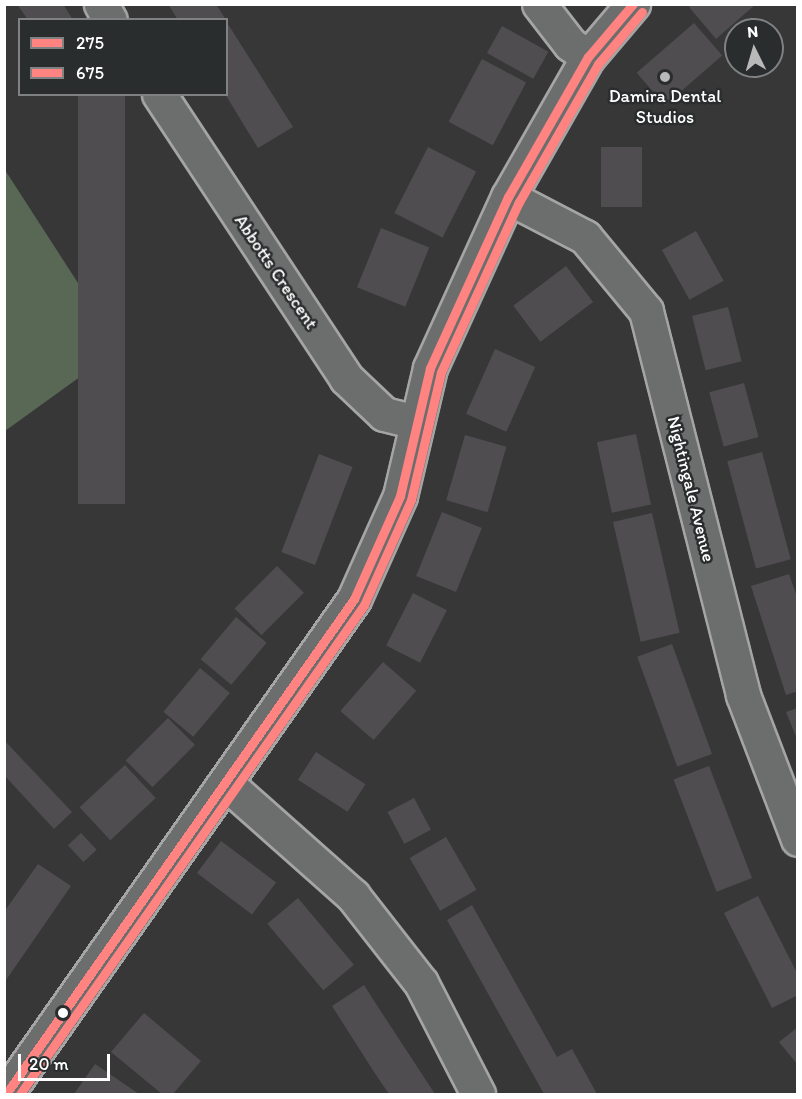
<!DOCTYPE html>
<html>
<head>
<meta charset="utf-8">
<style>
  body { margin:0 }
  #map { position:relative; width:802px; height:1099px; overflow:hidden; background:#373738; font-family:Itim,sans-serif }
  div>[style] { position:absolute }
  .green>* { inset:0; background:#586855 }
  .building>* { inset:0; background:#504d50; transform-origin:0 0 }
  .roads { filter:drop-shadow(2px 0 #a5a5a5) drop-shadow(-2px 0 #a5a5a5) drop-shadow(0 2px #a5a5a5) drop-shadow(0 -2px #a5a5a5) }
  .minor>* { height:33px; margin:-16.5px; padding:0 16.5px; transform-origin:16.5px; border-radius:16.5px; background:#6c6d6d }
  .bus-1>* { height:9px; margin:-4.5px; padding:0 4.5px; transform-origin:4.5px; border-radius:4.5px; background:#ff8380 }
  .bus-2>* { height:9px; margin:-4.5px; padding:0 4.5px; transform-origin:4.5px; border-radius:4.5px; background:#ff8380 }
  .dots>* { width:16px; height:16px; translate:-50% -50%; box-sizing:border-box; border:3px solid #2a2d2e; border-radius:50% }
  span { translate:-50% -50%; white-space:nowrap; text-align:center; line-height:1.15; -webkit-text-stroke:5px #2a2d2e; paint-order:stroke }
  .poi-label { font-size:18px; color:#fff }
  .street-label { font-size:18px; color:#fff }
  .frame { position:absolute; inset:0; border:6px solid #fff; pointer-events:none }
  .legend { position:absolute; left:18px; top:18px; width:210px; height:78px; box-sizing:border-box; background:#2a2d2e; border:2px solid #7f8182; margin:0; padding:8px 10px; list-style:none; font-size:18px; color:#fff }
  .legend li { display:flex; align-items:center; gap:12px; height:30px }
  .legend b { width:30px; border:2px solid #7f8182 }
  .north { position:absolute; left:724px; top:18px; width:60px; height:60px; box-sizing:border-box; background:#2a2d2e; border:2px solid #7f8182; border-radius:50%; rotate:355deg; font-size:16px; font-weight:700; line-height:24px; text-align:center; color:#fff }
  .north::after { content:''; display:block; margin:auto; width:21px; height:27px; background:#b9b9b9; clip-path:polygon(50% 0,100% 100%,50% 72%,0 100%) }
  .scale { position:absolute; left:18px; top:1054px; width:92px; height:27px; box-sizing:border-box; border:3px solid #fff; border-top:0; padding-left:8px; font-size:18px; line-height:21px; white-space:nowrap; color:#fff; -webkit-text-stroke:4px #2a2d2e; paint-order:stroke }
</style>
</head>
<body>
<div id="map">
  <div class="green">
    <div style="clip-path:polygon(5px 170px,120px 348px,5px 431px,4px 431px)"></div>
  </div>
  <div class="building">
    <div style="clip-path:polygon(17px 4px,63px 4px,73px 20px,28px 20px)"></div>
    <div style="clip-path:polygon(168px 4px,216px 4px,226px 20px,178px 20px)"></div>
    <div style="clip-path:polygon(692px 4px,756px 4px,716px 39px,689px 7px)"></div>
    <div style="clip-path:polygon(226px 21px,293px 127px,258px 148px,225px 94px)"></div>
    <div style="left:694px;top:23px;width:43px;height:76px;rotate:49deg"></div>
    <div style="left:502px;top:26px;width:53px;height:31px;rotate:29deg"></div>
    <div style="left:482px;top:59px;width:50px;height:71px;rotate:28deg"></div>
    <div style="left:78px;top:94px;width:47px;height:410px"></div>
    <div style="left:428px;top:147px;width:54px;height:74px;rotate:27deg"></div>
    <div style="left:601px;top:147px;width:41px;height:60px"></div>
    <div style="left:381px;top:228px;width:52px;height:64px;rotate:22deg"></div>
    <div style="left:696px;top:231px;width:57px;height:39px;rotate:61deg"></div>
    <div style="left:566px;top:266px;width:45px;height:66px;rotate:53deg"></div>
    <div style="left:728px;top:307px;width:56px;height:37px;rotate:76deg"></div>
    <div style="left:495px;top:349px;width:44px;height:71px;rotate:24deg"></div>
    <div style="left:744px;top:383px;width:56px;height:36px;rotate:75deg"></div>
    <div style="left:636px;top:434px;width:72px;height:40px;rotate:78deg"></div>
    <div style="left:465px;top:435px;width:43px;height:68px;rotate:16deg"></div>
    <div style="left:762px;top:452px;width:111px;height:36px;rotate:75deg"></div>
    <div style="left:319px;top:454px;width:36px;height:105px;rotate:21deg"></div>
    <div style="left:442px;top:512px;width:43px;height:69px;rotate:22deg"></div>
    <div style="left:652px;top:513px;width:123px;height:40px;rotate:77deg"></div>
    <div style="left:277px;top:566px;width:38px;height:60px;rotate:45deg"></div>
    <div style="clip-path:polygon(789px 574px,798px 600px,798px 691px,786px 695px,751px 586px)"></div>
    <div style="left:413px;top:593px;width:38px;height:59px;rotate:27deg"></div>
    <div style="left:236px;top:617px;width:40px;height:55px;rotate:40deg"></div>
    <div style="left:672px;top:644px;width:117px;height:37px;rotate:70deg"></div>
    <div style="left:383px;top:662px;width:44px;height:65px;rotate:41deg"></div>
    <div style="left:200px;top:668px;width:39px;height:57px;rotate:40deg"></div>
    <div style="clip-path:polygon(798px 708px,798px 739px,797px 739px,786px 712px)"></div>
    <div style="left:168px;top:718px;width:38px;height:60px;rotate:45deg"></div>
    <div style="clip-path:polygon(4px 740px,72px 812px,54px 829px,4px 775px)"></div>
    <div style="left:316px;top:752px;width:59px;height:33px;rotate:33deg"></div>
    <div style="left:125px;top:765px;width:45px;height:62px;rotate:47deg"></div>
    <div style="left:709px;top:766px;width:120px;height:38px;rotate:69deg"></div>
    <div style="left:414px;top:798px;width:36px;height:30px;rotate:62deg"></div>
    <div style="left:81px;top:833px;width:23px;height:18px;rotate:47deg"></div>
    <div style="left:446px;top:837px;width:61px;height:42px;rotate:60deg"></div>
    <div style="left:221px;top:841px;width:69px;height:40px;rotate:37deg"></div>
    <div style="clip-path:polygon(38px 864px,71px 886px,4px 983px,4px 912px)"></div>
    <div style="clip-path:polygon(758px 896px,798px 975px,798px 995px,772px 1008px,724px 913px)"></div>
    <div style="left:298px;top:898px;width:87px;height:40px;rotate:50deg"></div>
    <div style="clip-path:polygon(472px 905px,557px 1057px,572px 1049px,597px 1094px,544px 1094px,447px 920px)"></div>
    <div style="clip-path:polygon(364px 985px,378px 1007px,435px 1094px,389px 1094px,374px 1072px,332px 1006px)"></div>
    <div style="clip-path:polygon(144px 1013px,201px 1061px,173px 1094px,162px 1094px,111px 1052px)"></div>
    <div style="clip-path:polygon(798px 1027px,798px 1065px,779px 1042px)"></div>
    <div style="clip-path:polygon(95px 1064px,139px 1094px,74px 1094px)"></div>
  </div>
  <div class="roads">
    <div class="minor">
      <div style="left:101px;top:4px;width:18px;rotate:61deg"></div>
      <div style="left:539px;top:4px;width:51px;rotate:52.2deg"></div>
      <div style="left:570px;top:44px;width:22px;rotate:36deg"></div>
      <div style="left:159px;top:94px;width:340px;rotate:56.6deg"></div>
      <div style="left:346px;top:378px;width:52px;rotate:43.5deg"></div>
      <div style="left:384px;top:414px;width:32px;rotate:14deg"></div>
      <div style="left:508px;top:197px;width:87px;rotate:27.5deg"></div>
      <div style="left:585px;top:237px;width:96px;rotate:50.5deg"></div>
      <div style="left:646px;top:311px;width:396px;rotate:75.8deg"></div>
      <div style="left:743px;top:695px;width:154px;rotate:69.1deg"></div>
      <div style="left:227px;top:784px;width:169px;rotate:41.6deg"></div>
      <div style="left:353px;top:896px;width:110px;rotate:52deg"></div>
      <div style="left:421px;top:983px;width:125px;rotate:62.8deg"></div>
      <div style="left:6px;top:1094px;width:605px;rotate:-54.89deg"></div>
      <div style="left:354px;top:599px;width:113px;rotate:-65.9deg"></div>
      <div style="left:400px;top:496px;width:131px;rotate:-76.8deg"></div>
      <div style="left:430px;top:368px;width:188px;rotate:-65.5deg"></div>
      <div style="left:508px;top:197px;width:161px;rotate:-60.3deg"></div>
      <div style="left:588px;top:57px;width:70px;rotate:-49.7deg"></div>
    </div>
  </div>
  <div class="bus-1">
    <div style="left:6px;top:1094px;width:605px;rotate:-54.89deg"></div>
    <div style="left:354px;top:599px;width:113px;rotate:-65.9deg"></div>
    <div style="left:400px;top:496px;width:131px;rotate:-76.8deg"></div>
    <div style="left:430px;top:368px;width:188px;rotate:-65.5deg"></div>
    <div style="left:508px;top:197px;width:161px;rotate:-60.3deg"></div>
    <div style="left:588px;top:57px;width:70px;rotate:-49.7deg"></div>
  </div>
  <div class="bus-2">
    <div style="left:20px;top:1094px;width:598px;rotate:-54.87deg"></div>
    <div style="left:364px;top:605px;width:115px;rotate:-65.9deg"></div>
    <div style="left:411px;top:500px;width:131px;rotate:-76.8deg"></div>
    <div style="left:441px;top:372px;width:187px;rotate:-65.4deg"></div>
    <div style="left:519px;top:202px;width:159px;rotate:-60.2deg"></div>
    <div style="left:598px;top:64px;width:68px;rotate:-49.8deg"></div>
  </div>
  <div class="dots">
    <div style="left:665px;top:77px;background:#b9b9b9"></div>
    <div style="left:63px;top:1013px;background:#fff"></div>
  </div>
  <div class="poi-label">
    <span style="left:665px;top:107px">Damira Dental<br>Studios</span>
  </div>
  <div class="street-label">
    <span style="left:276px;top:272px;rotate:56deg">Abbotts Crescent</span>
    <span style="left:691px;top:489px;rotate:76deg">Nightingale Avenue</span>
  </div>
  <div class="frame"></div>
  <ul class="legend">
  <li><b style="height:8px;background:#ff8380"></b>275</li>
  <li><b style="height:8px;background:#ff8380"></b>675</li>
  </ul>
  <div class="north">N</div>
  <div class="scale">20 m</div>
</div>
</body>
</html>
